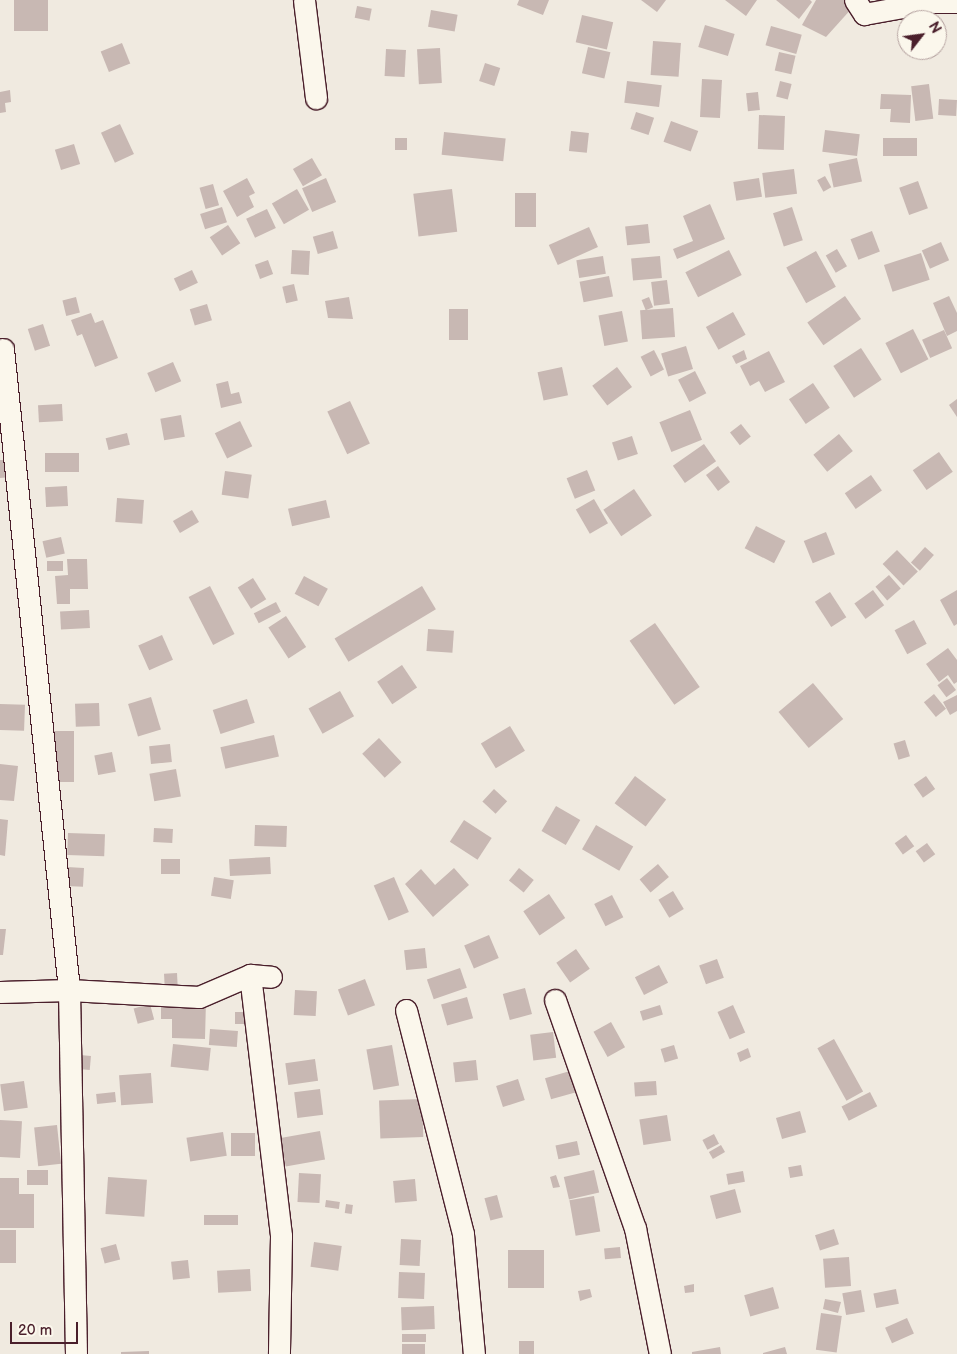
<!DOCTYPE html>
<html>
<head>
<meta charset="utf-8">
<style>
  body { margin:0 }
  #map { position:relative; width:957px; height:1354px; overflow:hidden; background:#f0eae0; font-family:"Balsamiq Sans",sans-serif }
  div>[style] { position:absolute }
  .building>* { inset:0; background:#c8b8b3; transform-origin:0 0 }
  .roads { filter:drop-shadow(1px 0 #4a1f2b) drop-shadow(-1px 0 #4a1f2b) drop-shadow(0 1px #4a1f2b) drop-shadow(0 -1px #4a1f2b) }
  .minor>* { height:21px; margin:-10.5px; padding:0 10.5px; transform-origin:10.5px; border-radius:10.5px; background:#fbf7ec }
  span { translate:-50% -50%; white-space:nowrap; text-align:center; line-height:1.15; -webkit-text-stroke:4.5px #fbf7ec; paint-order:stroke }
  .north { position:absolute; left:897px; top:10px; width:50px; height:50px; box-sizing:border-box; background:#fbf7ec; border:1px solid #b4a19f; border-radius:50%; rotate:60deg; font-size:14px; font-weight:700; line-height:20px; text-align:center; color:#4a1f2b }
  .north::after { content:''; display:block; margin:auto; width:18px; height:22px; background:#4a1f2b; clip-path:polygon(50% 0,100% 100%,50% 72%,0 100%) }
  .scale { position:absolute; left:10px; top:1322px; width:68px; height:22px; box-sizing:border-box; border:2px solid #4a1f2b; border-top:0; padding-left:6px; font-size:15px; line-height:18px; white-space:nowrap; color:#4a1f2b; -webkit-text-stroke:4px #fbf7ec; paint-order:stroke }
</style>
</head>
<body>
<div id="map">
  <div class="building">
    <div style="left:14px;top:0;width:34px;height:31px"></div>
    <div style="clip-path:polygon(519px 0,549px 0,543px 15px,517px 5px)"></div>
    <div style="clip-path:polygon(641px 0,666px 0,657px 12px)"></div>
    <div style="clip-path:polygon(725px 0,757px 0,746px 16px)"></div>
    <div style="clip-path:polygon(776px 0,810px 0,812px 2px,799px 19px)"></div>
    <div style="clip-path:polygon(816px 0,845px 0,853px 7px,826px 37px,802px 25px)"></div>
    <div style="left:357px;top:6px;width:15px;height:12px;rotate:11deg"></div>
    <div style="left:431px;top:10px;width:27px;height:17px;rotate:10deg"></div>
    <div style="left:582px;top:15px;width:32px;height:28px;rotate:13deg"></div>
    <div style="left:705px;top:25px;width:31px;height:23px;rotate:17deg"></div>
    <div style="left:771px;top:26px;width:32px;height:20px;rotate:16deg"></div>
    <div style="left:653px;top:41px;width:28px;height:34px;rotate:4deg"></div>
    <div style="left:122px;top:43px;width:22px;height:23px;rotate:68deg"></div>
    <div style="left:588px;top:47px;width:23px;height:27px;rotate:13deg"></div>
    <div style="left:440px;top:48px;width:35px;height:23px;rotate:87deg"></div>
    <div style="left:386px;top:49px;width:20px;height:27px;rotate:3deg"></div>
    <div style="left:779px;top:52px;width:17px;height:19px;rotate:13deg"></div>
    <div style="left:485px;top:63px;width:16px;height:19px;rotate:18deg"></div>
    <div style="left:702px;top:79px;width:20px;height:38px;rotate:3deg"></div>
    <div style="left:627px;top:81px;width:35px;height:22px;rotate:7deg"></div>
    <div style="left:780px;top:81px;width:12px;height:16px;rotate:14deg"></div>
    <div style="left:929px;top:84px;width:35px;height:18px;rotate:83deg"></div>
    <div style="clip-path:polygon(10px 90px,11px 102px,5px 103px,6px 112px,0 113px,0 92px)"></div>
    <div style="left:758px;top:92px;width:18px;height:12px;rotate:84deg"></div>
    <div style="clip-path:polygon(881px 94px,911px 95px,910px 123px,890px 122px,891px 109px,880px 109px)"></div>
    <div style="left:939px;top:99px;width:18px;height:16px;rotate:3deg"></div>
    <div style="left:636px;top:112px;width:19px;height:18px;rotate:18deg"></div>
    <div style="left:759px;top:115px;width:26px;height:34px;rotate:2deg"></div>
    <div style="left:671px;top:121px;width:29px;height:22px;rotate:20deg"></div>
    <div style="left:120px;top:124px;width:33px;height:21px;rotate:65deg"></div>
    <div style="left:825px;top:130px;width:35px;height:22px;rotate:7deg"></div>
    <div style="left:571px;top:131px;width:18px;height:20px;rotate:6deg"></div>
    <div style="left:444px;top:132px;width:62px;height:23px;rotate:6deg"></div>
    <div style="left:395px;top:138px;width:12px;height:12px"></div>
    <div style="left:883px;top:138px;width:34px;height:18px"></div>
    <div style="left:74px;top:144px;width:21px;height:20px;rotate:73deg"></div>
    <div style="left:312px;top:158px;width:20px;height:22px;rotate:60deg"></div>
    <div style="left:857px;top:158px;width:24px;height:29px;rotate:78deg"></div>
    <div style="left:794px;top:169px;width:25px;height:32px;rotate:83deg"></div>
    <div style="left:825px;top:176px;width:13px;height:9px;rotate:61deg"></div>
    <div style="clip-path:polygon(247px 178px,255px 193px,249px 196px,254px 207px,237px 217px,223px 191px)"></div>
    <div style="left:326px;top:178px;width:26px;height:26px;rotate:67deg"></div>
    <div style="left:759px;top:178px;width:19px;height:26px;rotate:81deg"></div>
    <div style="left:918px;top:181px;width:29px;height:20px;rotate:70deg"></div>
    <div style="left:213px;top:184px;width:22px;height:14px;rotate:74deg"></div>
    <div style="left:297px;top:189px;width:24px;height:29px;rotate:60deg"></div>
    <div style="left:452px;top:189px;width:43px;height:39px;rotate:83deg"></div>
    <div style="left:515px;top:193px;width:21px;height:34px"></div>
    <div style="clip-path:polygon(710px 204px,725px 239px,677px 259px,673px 249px,693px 241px,683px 216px)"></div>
    <div style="left:222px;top:207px;width:16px;height:23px;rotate:72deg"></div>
    <div style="left:792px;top:207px;width:35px;height:20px;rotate:72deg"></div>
    <div style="left:267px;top:209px;width:21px;height:23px;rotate:65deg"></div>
    <div style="left:648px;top:224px;width:19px;height:23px;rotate:84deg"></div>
    <div style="left:228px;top:225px;width:22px;height:22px;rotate:56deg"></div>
    <div style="left:589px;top:227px;width:22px;height:44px;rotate:66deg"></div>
    <div style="left:333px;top:231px;width:18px;height:21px;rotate:74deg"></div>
    <div style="left:872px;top:231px;width:22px;height:23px;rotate:69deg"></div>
    <div style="left:941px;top:242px;width:20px;height:21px;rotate:66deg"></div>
    <div style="left:837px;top:249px;width:20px;height:13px;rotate:60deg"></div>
    <div style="left:292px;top:250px;width:18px;height:24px;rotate:3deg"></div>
    <div style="left:729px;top:250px;width:28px;height:49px;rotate:63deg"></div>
    <div style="left:816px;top:251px;width:41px;height:34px;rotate:61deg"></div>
    <div style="left:921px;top:253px;width:28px;height:39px;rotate:72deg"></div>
    <div style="left:603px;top:256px;width:18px;height:27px;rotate:81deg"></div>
    <div style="left:660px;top:256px;width:22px;height:29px;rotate:85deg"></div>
    <div style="left:268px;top:260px;width:15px;height:14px;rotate:70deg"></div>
    <div style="left:192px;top:270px;width:14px;height:20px;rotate:65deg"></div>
    <div style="left:609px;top:276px;width:21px;height:30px;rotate:79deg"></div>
    <div style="left:667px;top:280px;width:24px;height:16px;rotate:83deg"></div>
    <div style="left:294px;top:284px;width:17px;height:12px;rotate:77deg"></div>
    <div style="left:845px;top:296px;width:28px;height:46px;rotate:55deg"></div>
    <div style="clip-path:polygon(949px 296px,957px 313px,957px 331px,947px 336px,933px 303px)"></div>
    <div style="left:76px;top:297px;width:16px;height:14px;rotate:76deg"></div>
    <div style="clip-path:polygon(349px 297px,353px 319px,328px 318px,325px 301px)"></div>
    <div style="left:649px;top:297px;width:11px;height:8px;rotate:68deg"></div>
    <div style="left:207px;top:304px;width:17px;height:18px;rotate:73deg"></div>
    <div style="left:673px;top:308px;width:29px;height:33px;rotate:86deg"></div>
    <div style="left:449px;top:309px;width:19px;height:31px"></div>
    <div style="left:622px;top:311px;width:31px;height:24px;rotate:79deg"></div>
    <div style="left:733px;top:312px;width:26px;height:31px;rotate:61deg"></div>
    <div style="clip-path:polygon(91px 313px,95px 323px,103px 320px,118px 358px,95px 367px,82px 334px,77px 336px,71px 320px)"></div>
    <div style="left:43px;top:324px;width:23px;height:16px;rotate:72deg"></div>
    <div style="left:913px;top:329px;width:34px;height:31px;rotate:63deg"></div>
    <div style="left:944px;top:330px;width:20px;height:24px;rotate:66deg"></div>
    <div style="left:686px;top:346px;width:24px;height:26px;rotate:73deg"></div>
    <div style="left:861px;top:348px;width:38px;height:33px;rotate:57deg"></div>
    <div style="left:654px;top:350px;width:22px;height:15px;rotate:63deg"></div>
    <div style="clip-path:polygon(744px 350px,747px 359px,736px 364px,732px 356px)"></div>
    <div style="clip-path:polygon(769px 351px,785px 382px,765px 392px,759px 381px,750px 386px,740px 366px)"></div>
    <div style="left:173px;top:362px;width:21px;height:28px;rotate:67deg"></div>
    <div style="left:562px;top:367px;width:29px;height:25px;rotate:78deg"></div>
    <div style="left:617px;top:367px;width:25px;height:31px;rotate:53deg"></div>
    <div style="left:695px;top:371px;width:25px;height:19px;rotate:63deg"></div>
    <div style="clip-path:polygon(228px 381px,231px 394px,239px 392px,242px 403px,221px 408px,216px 384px)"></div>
    <div style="left:813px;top:383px;width:30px;height:29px;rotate:56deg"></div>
    <div style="clip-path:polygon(957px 399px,957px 417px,949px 405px)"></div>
    <div style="left:350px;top:401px;width:47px;height:25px;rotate:65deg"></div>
    <div style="left:62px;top:404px;width:17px;height:24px;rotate:87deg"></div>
    <div style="left:690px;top:410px;width:32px;height:33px;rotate:68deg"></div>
    <div style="left:181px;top:415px;width:22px;height:21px;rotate:80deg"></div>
    <div style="left:240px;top:421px;width:28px;height:28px;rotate:64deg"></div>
    <div style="left:741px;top:424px;width:16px;height:14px;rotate:52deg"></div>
    <div style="left:127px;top:433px;width:12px;height:22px;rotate:76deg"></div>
    <div style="left:839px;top:434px;width:22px;height:33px;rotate:51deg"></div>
    <div style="left:632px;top:436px;width:19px;height:21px;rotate:72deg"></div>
    <div style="left:704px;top:444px;width:21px;height:38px;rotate:55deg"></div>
    <div style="left:939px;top:452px;width:24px;height:32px;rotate:55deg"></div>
    <div style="left:45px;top:453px;width:34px;height:19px"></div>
    <div style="clip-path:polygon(0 460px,10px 460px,11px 477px,0 478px)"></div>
    <div style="left:718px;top:466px;width:20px;height:15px;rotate:53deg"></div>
    <div style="left:587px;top:470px;width:22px;height:22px;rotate:68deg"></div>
    <div style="left:225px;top:471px;width:27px;height:24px;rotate:8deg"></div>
    <div style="left:871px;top:475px;width:19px;height:32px;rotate:55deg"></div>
    <div style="left:67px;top:486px;width:20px;height:22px;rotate:87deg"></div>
    <div style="left:634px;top:489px;width:32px;height:37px;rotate:56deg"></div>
    <div style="left:117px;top:498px;width:27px;height:24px;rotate:4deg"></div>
    <div style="left:594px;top:499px;width:28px;height:21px;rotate:60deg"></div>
    <div style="left:326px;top:500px;width:18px;height:39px;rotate:77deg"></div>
    <div style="left:192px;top:510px;width:14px;height:22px;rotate:60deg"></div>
    <div style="left:756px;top:526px;width:33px;height:25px;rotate:27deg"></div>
    <div style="left:826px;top:532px;width:24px;height:24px;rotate:68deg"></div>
    <div style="left:61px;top:537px;width:17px;height:19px;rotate:77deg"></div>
    <div style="left:925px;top:547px;width:12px;height:21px;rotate:42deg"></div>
    <div style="left:897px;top:550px;width:30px;height:20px;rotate:46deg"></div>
    <div style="clip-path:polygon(67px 559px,87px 559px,88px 589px,70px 589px,70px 604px,57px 604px,55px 576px,68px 575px)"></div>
    <div style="left:47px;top:561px;width:16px;height:10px"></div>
    <div style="left:889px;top:575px;width:18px;height:18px;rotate:49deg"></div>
    <div style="left:304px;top:576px;width:27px;height:20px;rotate:28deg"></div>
    <div style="left:253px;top:578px;width:25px;height:18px;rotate:58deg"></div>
    <div style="left:210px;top:586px;width:54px;height:24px;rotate:63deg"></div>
    <div style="left:422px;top:586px;width:27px;height:102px;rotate:59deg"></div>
    <div style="left:873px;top:590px;width:19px;height:23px;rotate:54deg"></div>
    <div style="clip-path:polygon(957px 590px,957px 624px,954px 626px,940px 600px)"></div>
    <div style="left:830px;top:592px;width:30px;height:18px;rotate:57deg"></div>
    <div style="left:276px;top:602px;width:11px;height:25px;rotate:63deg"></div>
    <div style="left:89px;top:610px;width:18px;height:29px;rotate:87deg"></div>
    <div style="left:286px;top:616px;width:37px;height:21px;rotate:57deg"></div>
    <div style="left:914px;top:620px;width:27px;height:22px;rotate:62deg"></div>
    <div style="left:655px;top:623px;width:78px;height:31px;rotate:55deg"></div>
    <div style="left:428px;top:629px;width:26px;height:22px;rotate:4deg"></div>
    <div style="left:162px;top:635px;width:27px;height:26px;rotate:66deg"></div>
    <div style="clip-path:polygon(948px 648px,957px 660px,957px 682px,954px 684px,948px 675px,939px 682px,926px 664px)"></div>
    <div style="left:402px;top:665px;width:27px;height:30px;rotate:56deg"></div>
    <div style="left:947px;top:678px;width:15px;height:12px;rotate:53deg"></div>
    <div style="left:813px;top:683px;width:47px;height:45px;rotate:50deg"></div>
    <div style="left:340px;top:691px;width:29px;height:36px;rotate:61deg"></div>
    <div style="left:934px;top:694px;width:19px;height:13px;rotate:51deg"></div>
    <div style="clip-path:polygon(957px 695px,957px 711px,950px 715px,943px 702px)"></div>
    <div style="left:151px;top:697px;width:34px;height:24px;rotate:73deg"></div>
    <div style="left:247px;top:699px;width:25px;height:36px;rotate:72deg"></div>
    <div style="left:99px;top:703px;width:23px;height:24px;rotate:88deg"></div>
    <div style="left:0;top:704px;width:25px;height:26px;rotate:2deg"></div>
    <div style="left:510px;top:726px;width:29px;height:34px;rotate:59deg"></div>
    <div style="left:52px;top:731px;width:22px;height:51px"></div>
    <div style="left:274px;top:735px;width:22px;height:55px;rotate:77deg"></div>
    <div style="left:379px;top:738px;width:33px;height:23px;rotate:47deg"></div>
    <div style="left:905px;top:740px;width:17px;height:12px;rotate:73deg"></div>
    <div style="left:170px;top:744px;width:18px;height:21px;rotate:84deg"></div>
    <div style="left:112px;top:752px;width:20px;height:18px;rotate:79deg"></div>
    <div style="clip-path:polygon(0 764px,18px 766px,14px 801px,0 800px)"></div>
    <div style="left:176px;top:769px;width:28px;height:27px;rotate:80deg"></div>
    <div style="left:635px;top:776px;width:39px;height:34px;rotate:37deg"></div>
    <div style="left:926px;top:776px;width:16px;height:15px;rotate:55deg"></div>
    <div style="left:494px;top:789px;width:18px;height:17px;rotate:43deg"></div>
    <div style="left:556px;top:806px;width:28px;height:29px;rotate:30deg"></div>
    <div style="clip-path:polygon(0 819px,8px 820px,5px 856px,0 855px)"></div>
    <div style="left:464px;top:820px;width:33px;height:26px;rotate:33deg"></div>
    <div style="left:255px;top:825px;width:32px;height:21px;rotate:2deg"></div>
    <div style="left:596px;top:825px;width:43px;height:28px;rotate:30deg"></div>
    <div style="left:154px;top:828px;width:19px;height:14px;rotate:3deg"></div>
    <div style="left:68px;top:833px;width:37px;height:22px;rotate:2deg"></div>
    <div style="left:906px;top:835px;width:14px;height:14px;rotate:54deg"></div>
    <div style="left:927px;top:843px;width:14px;height:14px;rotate:54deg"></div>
    <div style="left:270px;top:857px;width:17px;height:41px;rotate:87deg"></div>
    <div style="left:161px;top:859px;width:19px;height:15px"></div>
    <div style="left:658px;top:864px;width:17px;height:24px;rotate:50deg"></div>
    <div style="left:67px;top:867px;width:17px;height:19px;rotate:3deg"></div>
    <div style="clip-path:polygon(454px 868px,469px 885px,433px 917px,405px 884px,421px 869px,435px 885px)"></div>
    <div style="left:519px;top:868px;width:19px;height:16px;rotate:39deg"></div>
    <div style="left:214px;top:877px;width:20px;height:19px;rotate:9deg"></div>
    <div style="left:394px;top:877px;width:38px;height:22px;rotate:67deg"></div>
    <div style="left:673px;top:891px;width:21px;height:17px;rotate:59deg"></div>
    <div style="left:549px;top:894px;width:29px;height:31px;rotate:56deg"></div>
    <div style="left:612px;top:895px;width:25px;height:20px;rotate:63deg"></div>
    <div style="clip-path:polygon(0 929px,6px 929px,3px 955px,0 955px)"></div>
    <div style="left:489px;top:935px;width:25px;height:27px;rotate:67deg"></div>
    <div style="left:425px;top:948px;width:20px;height:21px;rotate:84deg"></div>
    <div style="left:576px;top:949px;width:24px;height:24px;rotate:55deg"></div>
    <div style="left:717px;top:959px;width:20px;height:19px;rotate:70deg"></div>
    <div style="left:659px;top:965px;width:20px;height:27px;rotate:63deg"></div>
    <div style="left:460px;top:968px;width:21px;height:35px;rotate:71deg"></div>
    <div style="left:177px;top:973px;width:19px;height:13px;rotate:87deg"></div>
    <div style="left:365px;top:979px;width:28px;height:29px;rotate:69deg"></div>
    <div style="left:525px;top:988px;width:27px;height:23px;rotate:75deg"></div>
    <div style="left:295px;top:990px;width:22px;height:25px;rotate:3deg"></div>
    <div style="left:467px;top:997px;width:22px;height:27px;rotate:74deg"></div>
    <div style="clip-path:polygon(161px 1000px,206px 1001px,205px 1039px,172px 1038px,172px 1019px,161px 1019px)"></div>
    <div style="left:150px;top:1004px;width:16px;height:17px;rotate:75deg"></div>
    <div style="left:660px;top:1005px;width:10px;height:21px;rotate:73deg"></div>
    <div style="left:733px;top:1005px;width:30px;height:17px;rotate:66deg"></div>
    <div style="left:235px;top:1012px;width:11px;height:12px"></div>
    <div style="left:611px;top:1022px;width:29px;height:20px;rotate:61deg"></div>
    <div style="left:210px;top:1029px;width:28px;height:16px;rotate:4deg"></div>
    <div style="left:553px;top:1032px;width:26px;height:23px;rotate:83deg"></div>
    <div style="left:834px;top:1039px;width:60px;height:19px;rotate:61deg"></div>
    <div style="left:173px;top:1044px;width:38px;height:23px;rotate:6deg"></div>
    <div style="left:392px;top:1045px;width:41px;height:26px;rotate:80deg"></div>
    <div style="left:674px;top:1045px;width:14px;height:14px;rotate:73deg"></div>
    <div style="clip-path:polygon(748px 1048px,751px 1057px,740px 1062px,737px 1053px)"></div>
    <div style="left:80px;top:1055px;width:11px;height:14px;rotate:5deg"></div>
    <div style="left:315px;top:1059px;width:22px;height:30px;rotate:82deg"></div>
    <div style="left:476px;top:1060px;width:20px;height:23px;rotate:84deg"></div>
    <div style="left:570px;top:1071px;width:22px;height:26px;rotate:74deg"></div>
    <div style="left:151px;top:1073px;width:30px;height:32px;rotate:86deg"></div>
    <div style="left:518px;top:1079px;width:22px;height:23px;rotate:72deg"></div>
    <div style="left:24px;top:1081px;width:27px;height:24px;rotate:82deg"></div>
    <div style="left:656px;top:1081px;width:14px;height:22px;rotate:86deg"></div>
    <div style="left:320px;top:1089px;width:26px;height:26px;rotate:83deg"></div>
    <div style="left:115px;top:1092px;width:10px;height:19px;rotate:84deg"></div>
    <div style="left:870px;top:1092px;width:16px;height:32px;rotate:63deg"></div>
    <div style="left:422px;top:1099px;width:38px;height:43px;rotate:88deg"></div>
    <div style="left:800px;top:1111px;width:22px;height:25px;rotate:74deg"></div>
    <div style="left:667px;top:1115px;width:26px;height:28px;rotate:81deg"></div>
    <div style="left:0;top:1120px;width:22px;height:37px;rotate:3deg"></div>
    <div style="left:57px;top:1125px;width:39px;height:23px;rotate:84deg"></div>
    <div style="left:320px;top:1131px;width:29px;height:40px;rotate:80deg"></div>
    <div style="left:223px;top:1132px;width:24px;height:37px;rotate:81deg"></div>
    <div style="left:231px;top:1133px;width:24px;height:23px"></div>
    <div style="left:714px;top:1134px;width:11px;height:13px;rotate:63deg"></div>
    <div style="left:577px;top:1141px;width:14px;height:22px;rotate:78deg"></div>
    <div style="left:721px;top:1145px;width:8px;height:14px;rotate:60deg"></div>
    <div style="left:801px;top:1165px;width:11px;height:13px;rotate:80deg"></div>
    <div style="left:48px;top:1170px;width:15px;height:21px;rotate:90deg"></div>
    <div style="left:594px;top:1170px;width:23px;height:31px;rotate:77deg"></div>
    <div style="left:743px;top:1171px;width:11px;height:17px;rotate:80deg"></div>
    <div style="left:299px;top:1173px;width:22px;height:29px;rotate:3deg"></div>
    <div style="clip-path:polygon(556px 1175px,560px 1187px,553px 1188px,550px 1177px)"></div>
    <div style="left:108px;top:1177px;width:39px;height:37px;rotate:4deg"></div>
    <div style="clip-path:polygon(0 1178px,19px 1178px,19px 1194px,34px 1194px,34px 1228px,0 1228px)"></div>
    <div style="left:415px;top:1179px;width:22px;height:22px;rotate:85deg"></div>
    <div style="left:735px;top:1189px;width:24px;height:26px;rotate:75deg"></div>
    <div style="left:497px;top:1195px;width:23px;height:13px;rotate:75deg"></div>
    <div style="left:594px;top:1196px;width:36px;height:25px;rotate:80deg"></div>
    <div style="left:326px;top:1200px;width:14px;height:7px;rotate:8deg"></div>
    <div style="left:346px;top:1204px;width:7px;height:9px;rotate:8deg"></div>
    <div style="left:238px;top:1215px;width:10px;height:34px;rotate:90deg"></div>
    <div style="left:834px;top:1229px;width:16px;height:20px;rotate:72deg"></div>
    <div style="left:0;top:1230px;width:16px;height:33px"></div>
    <div style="left:401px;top:1239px;width:20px;height:26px;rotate:3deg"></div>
    <div style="left:314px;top:1242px;width:28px;height:25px;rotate:8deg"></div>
    <div style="left:116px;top:1244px;width:16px;height:16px;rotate:75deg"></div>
    <div style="left:620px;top:1247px;width:11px;height:16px;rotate:85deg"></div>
    <div style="left:508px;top:1250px;width:36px;height:38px"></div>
    <div style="left:849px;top:1257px;width:29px;height:26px;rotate:86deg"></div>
    <div style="left:188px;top:1260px;width:18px;height:17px;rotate:84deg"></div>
    <div style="left:250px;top:1269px;width:22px;height:33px;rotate:87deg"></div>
    <div style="left:399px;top:1272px;width:26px;height:26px;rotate:2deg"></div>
    <div style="clip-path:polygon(694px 1284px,694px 1292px,685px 1293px,684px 1286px)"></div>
    <div style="left:773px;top:1287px;width:22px;height:30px;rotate:74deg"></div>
    <div style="clip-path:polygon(590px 1289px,592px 1297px,580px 1301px,578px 1291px)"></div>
    <div style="left:896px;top:1289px;width:15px;height:23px;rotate:79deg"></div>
    <div style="left:861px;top:1290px;width:22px;height:19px;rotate:80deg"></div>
    <div style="clip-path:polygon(825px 1299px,841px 1302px,838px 1313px,823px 1309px)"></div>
    <div style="left:434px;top:1306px;width:23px;height:33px;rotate:88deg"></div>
    <div style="left:821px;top:1313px;width:21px;height:37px;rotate:8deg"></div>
    <div style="left:907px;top:1318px;width:17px;height:24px;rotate:66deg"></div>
    <div style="left:402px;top:1334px;width:24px;height:8px"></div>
    <div style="left:519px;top:1341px;width:15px;height:13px"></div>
    <div style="left:425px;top:1344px;width:10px;height:23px;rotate:90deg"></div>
    <div style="clip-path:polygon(720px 1347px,721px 1354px,692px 1354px,692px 1352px)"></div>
    <div style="clip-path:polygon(785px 1347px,787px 1354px,763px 1354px,763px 1353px)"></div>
    <div style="clip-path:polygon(149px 1351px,149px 1354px,121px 1354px,121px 1352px)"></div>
  </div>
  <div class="roads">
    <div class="minor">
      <div style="left:304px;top:0;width:99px;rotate:83deg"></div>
      <div style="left:855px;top:0;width:17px;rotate:57deg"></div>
      <div style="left:864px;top:14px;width:68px;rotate:-10.2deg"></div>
      <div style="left:931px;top:2px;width:26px"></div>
      <div style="left:3px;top:349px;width:644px;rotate:84.12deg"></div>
      <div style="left:69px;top:990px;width:364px;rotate:88.9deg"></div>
      <div style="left:250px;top:975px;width:263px;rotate:83.2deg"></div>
      <div style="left:281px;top:1236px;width:118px;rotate:91deg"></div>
      <div style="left:0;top:992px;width:69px;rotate:-1.7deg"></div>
      <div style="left:69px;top:990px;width:130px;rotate:3.1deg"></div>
      <div style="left:199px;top:997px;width:56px;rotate:-23.3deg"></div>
      <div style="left:250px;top:975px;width:21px;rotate:5deg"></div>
      <div style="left:555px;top:1000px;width:242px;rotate:70.7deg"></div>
      <div style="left:635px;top:1228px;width:128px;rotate:78.8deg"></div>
      <div style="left:406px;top:1010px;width:231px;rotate:75.7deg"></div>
      <div style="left:463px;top:1234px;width:121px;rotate:84.8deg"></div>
    </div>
  </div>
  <div class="north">N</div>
  <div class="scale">20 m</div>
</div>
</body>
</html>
